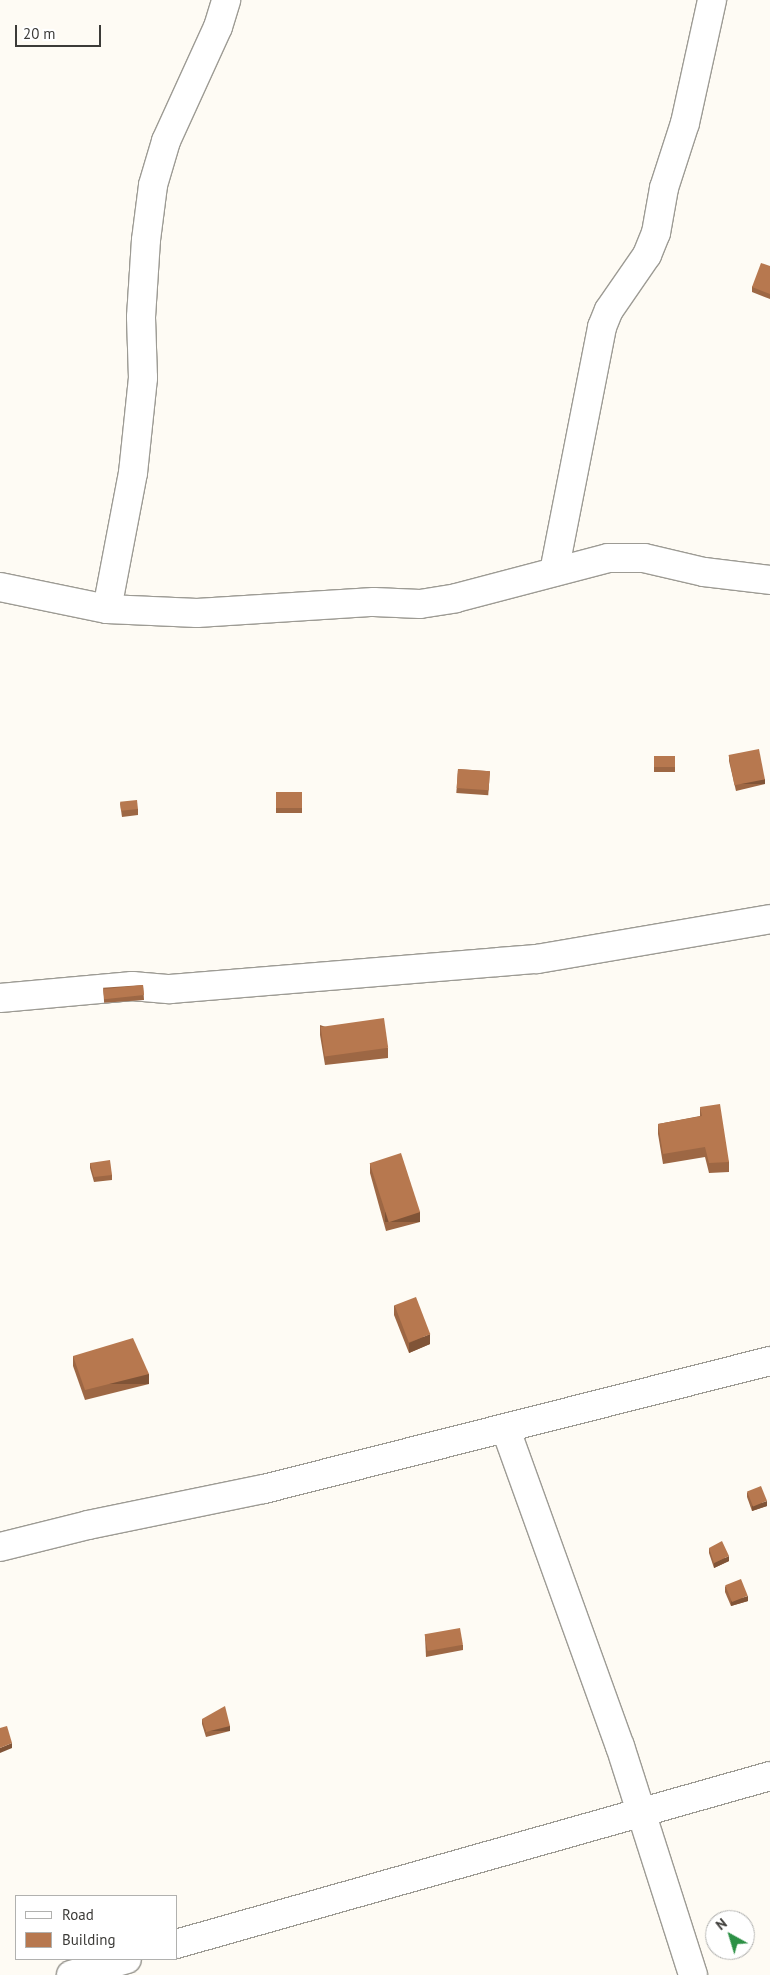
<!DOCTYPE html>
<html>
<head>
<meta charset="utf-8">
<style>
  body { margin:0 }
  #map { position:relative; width:770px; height:1975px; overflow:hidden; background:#fefbf4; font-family:"PT Sans",sans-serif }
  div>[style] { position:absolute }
  .roads { filter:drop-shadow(1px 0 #9d9b94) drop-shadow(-1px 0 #9d9b94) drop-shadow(0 1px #9d9b94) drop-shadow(0 -1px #9d9b94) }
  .street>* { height:28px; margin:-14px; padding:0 14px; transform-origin:14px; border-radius:14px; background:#fff }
  .wall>* { inset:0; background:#9d6744; transform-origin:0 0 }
  .shaded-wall>* { inset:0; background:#805437; transform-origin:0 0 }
  .building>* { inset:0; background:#b7784f; transform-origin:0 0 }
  span { translate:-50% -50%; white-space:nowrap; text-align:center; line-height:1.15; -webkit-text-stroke:4px #fff; paint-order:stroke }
  .legend { position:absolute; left:15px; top:1895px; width:162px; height:65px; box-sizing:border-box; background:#fff; border:1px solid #b1b1af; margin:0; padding:6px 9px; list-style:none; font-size:15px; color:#3c3b38 }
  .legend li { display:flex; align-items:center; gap:10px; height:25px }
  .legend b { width:25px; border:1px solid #b1b1af }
  .north { position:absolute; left:705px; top:1910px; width:50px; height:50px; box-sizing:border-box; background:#fff; border:1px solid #b1b1af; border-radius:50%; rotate:321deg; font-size:14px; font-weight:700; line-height:20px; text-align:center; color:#3c3b38 }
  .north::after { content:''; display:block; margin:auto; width:18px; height:22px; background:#2c9045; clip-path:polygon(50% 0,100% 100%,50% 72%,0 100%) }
  .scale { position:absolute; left:15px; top:25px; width:86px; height:22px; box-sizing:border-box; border:2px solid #3c3b38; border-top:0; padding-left:6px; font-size:15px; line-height:18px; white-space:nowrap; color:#3c3b38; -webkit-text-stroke:4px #fff; paint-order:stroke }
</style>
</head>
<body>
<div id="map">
  <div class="roads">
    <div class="street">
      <div style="left:554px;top:572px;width:250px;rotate:-78.9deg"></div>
      <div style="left:602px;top:327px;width:18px;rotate:-68deg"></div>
      <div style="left:609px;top:310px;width:67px;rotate:-55.4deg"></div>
      <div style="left:647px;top:255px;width:24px;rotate:-68deg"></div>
      <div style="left:656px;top:233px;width:46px;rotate:-79.9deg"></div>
      <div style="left:664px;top:188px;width:68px;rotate:-72.1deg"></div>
      <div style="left:685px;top:123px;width:126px;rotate:-77.6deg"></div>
      <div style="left:0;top:587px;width:109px;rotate:11.6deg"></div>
      <div style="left:107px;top:609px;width:90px;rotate:2.5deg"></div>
      <div style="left:197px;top:613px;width:177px;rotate:-3.6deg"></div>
      <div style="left:374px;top:602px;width:46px;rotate:2.5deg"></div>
      <div style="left:420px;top:604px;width:36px;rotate:-9deg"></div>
      <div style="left:456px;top:598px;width:157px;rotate:-14.7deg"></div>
      <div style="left:608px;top:558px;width:36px"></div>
      <div style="left:644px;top:558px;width:62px;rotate:13.1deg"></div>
      <div style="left:704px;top:572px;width:66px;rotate:6.9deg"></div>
      <div style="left:107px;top:609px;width:138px;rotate:-79.2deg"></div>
      <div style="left:133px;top:473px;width:96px;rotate:-84deg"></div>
      <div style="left:143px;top:378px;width:61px;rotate:-91.9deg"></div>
      <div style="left:141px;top:317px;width:77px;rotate:-86.3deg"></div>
      <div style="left:146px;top:240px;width:55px;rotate:-82.7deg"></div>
      <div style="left:153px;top:185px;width:46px;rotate:-73.5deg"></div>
      <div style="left:166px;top:141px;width:125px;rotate:-65.5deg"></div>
      <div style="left:218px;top:27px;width:28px;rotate:-73deg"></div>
      <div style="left:0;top:998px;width:133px;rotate:-5.2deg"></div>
      <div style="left:132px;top:986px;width:38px;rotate:5deg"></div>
      <div style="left:170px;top:989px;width:368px;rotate:-4.7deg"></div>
      <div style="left:537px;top:959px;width:236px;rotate:-9.7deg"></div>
      <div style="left:506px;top:1430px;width:336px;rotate:70.2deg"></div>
      <div style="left:620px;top:1746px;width:240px;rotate:72.3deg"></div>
      <div style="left:0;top:1547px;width:91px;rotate:-14deg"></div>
      <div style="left:88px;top:1525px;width:180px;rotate:-11.6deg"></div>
      <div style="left:264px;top:1489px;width:522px;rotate:-14.2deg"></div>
      <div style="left:176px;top:1944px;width:617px;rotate:-15.79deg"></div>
      <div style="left:71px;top:1975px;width:58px;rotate:-15.9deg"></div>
    </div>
  </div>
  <div class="wall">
    <div style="clip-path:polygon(770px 266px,770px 299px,752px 292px,752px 287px)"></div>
    <div style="left:675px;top:756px;width:16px;height:21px;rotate:90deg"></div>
    <div style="clip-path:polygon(729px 756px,765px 784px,736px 791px,729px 761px)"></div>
    <div style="left:458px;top:769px;width:32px;height:24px;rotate:4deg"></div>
    <div style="left:276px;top:792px;width:26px;height:21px"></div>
    <div style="clip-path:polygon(120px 803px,138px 809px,138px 815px,122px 817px)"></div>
    <div style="left:143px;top:985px;width:15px;height:40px;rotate:86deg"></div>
    <div style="clip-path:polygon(320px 1025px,388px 1048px,388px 1058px,325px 1065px,320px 1035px)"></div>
    <div style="clip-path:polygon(700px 1107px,729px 1162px,729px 1172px,709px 1173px,705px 1157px,663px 1164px,658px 1134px,658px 1124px,700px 1116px)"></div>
    <div style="clip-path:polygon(90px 1163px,112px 1175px,112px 1180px,94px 1182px,90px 1168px)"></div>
    <div style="clip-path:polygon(370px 1163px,420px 1222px,386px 1231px,370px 1173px)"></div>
    <div style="clip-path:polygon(394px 1305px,430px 1344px,409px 1353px,394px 1315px)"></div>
    <div style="clip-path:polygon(73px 1356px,149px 1384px,85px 1400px,73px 1366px)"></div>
    <div style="clip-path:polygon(747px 1492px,767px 1506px,752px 1511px,747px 1497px)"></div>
    <div style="clip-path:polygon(709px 1548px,729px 1561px,714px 1568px,709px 1553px)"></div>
    <div style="clip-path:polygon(725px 1586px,748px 1601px,731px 1606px,725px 1592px)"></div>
    <div style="clip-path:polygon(425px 1636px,463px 1645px,463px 1650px,426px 1657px)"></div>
    <div style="clip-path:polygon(202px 1719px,230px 1731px,206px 1737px,202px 1724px)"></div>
  </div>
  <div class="shaded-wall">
    <div style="left:765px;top:779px;width:5px;height:30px;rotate:90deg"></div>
    <div style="left:420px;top:1212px;width:10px;height:35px;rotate:90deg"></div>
    <div style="clip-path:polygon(430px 1334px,430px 1344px,409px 1353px,409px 1343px)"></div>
    <div style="left:149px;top:1374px;width:10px;height:66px;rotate:90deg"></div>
    <div style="clip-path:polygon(767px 1501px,767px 1506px,752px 1511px,752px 1506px)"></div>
    <div style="clip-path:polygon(729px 1556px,729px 1561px,714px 1568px,714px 1563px)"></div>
    <div style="clip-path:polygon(748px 1596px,748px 1601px,731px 1606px,731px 1601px)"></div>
    <div style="left:230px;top:1726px;width:5px;height:25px;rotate:90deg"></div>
    <div style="clip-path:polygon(12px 1743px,12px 1748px,0 1753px,0 1748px)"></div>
  </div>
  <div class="building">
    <div style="clip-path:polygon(761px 263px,770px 266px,770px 294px,752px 287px)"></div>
    <div style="left:759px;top:749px;width:31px;height:31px;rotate:79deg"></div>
    <div style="left:675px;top:756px;width:11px;height:21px;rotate:90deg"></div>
    <div style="left:458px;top:769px;width:32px;height:19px;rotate:4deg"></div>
    <div style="left:276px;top:792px;width:26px;height:16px"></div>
    <div style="left:137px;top:800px;width:9px;height:17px;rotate:84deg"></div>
    <div style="left:143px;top:985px;width:10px;height:40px;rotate:84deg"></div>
    <div style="left:384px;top:1018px;width:30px;height:64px;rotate:82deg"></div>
    <div style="clip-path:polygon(720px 1104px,729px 1162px,709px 1163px,705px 1147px,663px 1154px,658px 1124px,702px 1116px,700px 1107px)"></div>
    <div style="left:401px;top:1153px;width:62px;height:33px;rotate:72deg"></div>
    <div style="clip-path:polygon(110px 1160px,112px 1175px,94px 1177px,90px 1163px)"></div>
    <div style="left:416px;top:1297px;width:40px;height:23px;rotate:69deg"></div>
    <div style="clip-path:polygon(133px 1338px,149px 1374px,85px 1390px,73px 1356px)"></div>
    <div style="left:761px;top:1486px;width:16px;height:15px;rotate:68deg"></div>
    <div style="clip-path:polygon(722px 1541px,729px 1556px,714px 1563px,709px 1548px)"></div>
    <div style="left:741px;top:1579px;width:18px;height:17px;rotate:68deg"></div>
    <div style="left:460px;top:1628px;width:17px;height:36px;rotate:80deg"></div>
    <div style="clip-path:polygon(225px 1706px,230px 1726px,206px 1732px,202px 1719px)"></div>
    <div style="clip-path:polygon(7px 1726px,12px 1743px,0 1748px,0 1728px)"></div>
  </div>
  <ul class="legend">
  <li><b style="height:6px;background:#fff"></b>Road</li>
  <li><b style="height:14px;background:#b7784f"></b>Building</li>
  </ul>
  <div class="north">N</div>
  <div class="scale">20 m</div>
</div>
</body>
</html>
